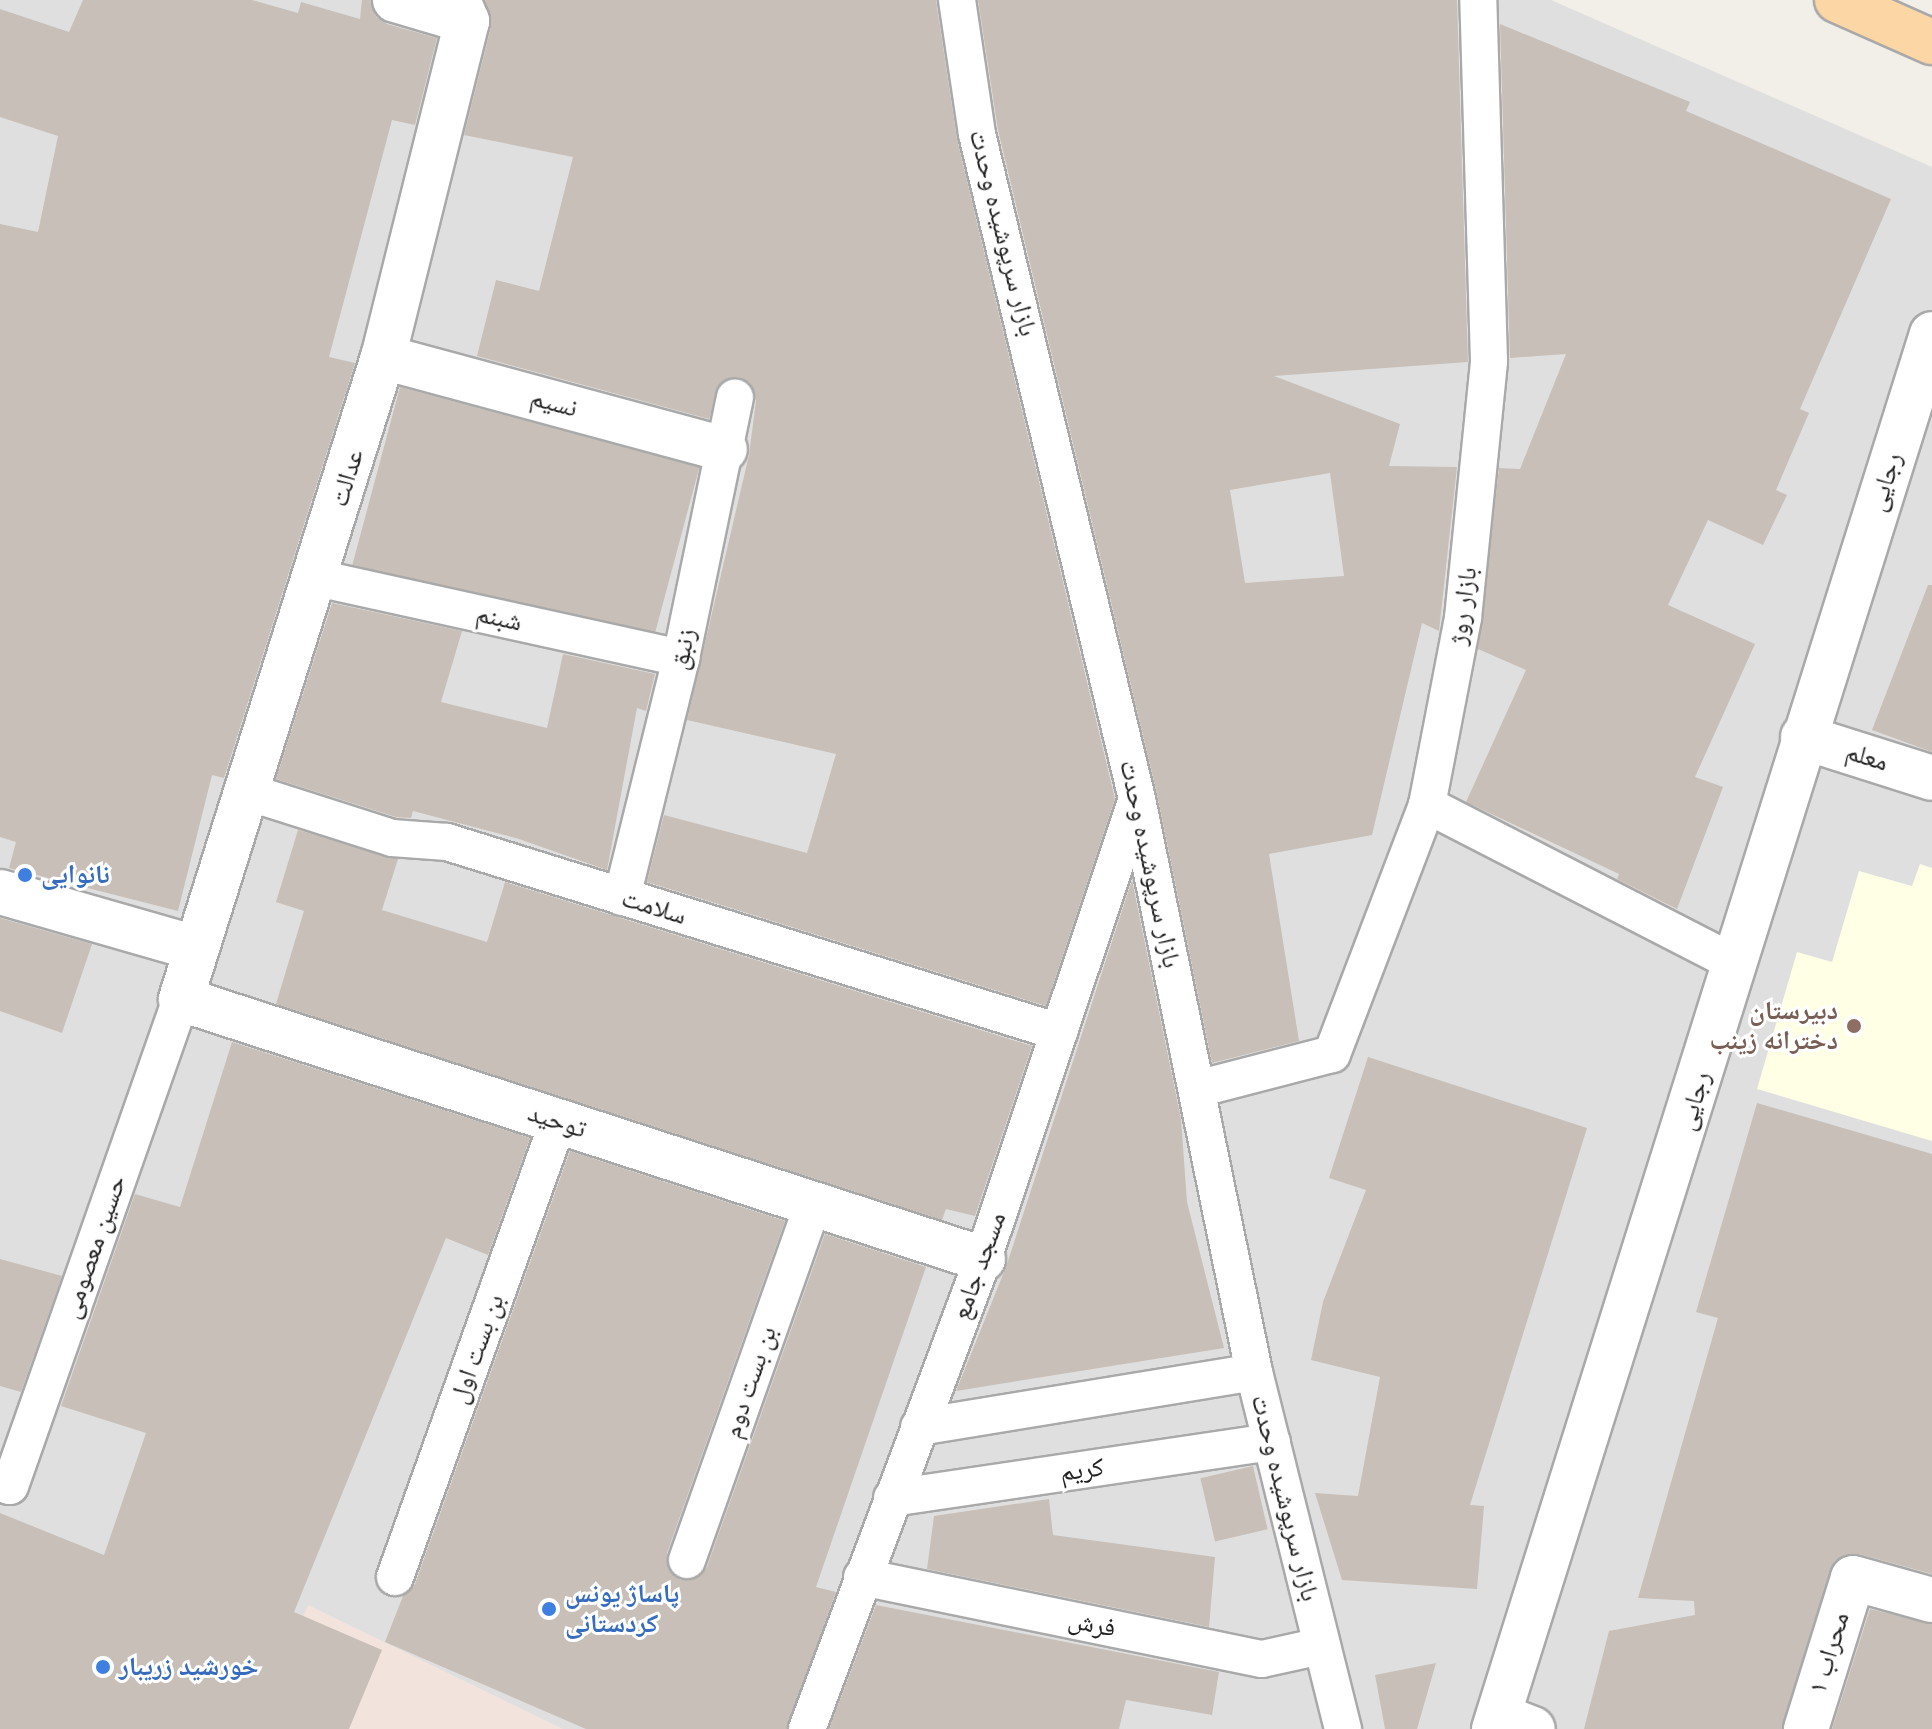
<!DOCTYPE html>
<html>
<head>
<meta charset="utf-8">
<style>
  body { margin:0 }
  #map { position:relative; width:1932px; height:1729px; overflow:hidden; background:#f2efe9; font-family:Karla,"Noto Naskh Arabic",sans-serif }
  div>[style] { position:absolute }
  .residential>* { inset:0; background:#e0dfdf }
  .education>* { inset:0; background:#ffffe5 }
  .military>* { inset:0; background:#f3e3dd }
  .building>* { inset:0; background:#c7bfb8; transform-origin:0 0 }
  .roads { filter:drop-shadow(2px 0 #a9a9a9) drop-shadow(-2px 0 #a9a9a9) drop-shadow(0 2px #a9a9a9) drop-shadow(0 -2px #a9a9a9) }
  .pedestrian>* { height:36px; margin:-18px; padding:0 18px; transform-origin:18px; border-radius:18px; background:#fff }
  .minor>* { height:44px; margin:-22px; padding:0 22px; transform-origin:22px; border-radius:22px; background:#fff }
  .tertiary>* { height:44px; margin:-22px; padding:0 22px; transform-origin:22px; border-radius:22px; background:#fff }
  .primary>* { height:44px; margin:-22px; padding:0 22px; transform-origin:22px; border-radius:22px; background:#fcd6a4 }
  .dots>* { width:22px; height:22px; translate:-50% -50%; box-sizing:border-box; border:4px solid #fff; border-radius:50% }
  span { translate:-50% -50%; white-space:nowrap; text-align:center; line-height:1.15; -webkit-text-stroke:6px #fff; paint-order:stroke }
  .street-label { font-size:26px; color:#222 }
  .shop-label { font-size:26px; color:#366cbe; font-weight:700 }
  .left { translate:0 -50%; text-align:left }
  .education-label { font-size:26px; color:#785e54; font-weight:700 }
  .right { translate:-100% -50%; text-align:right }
</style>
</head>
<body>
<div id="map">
  <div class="residential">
    <div style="clip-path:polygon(0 0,1551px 0,1932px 167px,1932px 1729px,0 1729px)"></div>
  </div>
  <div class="education">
    <div style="clip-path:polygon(1920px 864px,1932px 868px,1932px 1141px,1757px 1089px,1797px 952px,1832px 962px,1859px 871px,1912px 886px)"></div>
  </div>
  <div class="military">
    <div style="clip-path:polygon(308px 1605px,563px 1729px,180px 1729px,293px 1640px)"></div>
  </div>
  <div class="building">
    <div style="clip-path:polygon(83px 0,252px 0,298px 13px,301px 2px,360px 19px,362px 0,371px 0,376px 17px,387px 24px,437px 38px,415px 125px,392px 120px,329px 357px,355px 363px,224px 778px,212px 775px,178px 911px,9px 868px,16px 842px,0 837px,0 224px,38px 232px,58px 136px,0 117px,0 9px,69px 32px)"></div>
    <div style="clip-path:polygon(485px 0,936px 0,957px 139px,1115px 799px,1046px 1006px,647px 882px,664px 815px,807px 853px,836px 754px,687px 720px,749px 455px,756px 401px,750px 383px,738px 377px,720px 384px,709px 419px,477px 356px,496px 280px,539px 291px,573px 157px,464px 135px,491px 27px)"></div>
    <div style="clip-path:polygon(evenodd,978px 0,1457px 0,1468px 362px,1274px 376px,1400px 424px,1389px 466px,1457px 467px,1439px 631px,1422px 623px,1372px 835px,1269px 854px,1299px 1041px,1212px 1063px,1157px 794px,998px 130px,978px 0,1330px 473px,1344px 576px,1245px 583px,1230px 490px,1330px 473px)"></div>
    <div style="clip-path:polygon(1500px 24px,1690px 102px,1686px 111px,1891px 199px,1800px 409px,1809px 413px,1776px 490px,1787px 495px,1763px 545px,1708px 520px,1668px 605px,1755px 644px,1695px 777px,1723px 787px,1677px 909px,1617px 879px,1619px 874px,1466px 802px,1526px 670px,1478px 649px,1499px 468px,1520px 469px,1566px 354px,1510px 358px)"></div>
    <div style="left:400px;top:387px;width:310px;height:184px;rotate:15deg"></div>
    <div style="clip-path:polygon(1928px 585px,1932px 585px,1932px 752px,1872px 730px)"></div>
    <div style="clip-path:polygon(332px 603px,462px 631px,441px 702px,547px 728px,563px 654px,655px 674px,646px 711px,637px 708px,607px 870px,519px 839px,413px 811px,411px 818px,396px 817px,276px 779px)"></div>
    <div style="clip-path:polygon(298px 830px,398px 859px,382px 910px,487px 942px,505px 882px,1032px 1046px,975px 1216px,946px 1209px,942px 1220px,276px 1004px,304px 911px,276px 902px)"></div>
    <div style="clip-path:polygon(1132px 880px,1181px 1119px,1187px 1202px,1224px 1348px,956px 1391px,1006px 1267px)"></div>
    <div style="clip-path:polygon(0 918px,92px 944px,62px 1033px,0 1011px)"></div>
    <div style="clip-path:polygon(232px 1042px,530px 1138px,488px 1255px,446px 1238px,294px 1612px,382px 1650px,349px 1729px,0 1729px,0 1513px,104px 1555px,146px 1433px,61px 1406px,135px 1194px,180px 1207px)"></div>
    <div style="clip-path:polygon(1368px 1057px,1587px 1128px,1470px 1505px,1484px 1506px,1477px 1589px,1342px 1580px,1315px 1493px,1358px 1496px,1380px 1377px,1311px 1360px,1323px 1302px,1366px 1190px,1329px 1178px)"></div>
    <div style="clip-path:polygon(1757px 1103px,1932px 1154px,1932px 1574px,1859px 1554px,1835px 1560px,1782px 1729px,1584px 1729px,1609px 1631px,1695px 1615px,1694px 1601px,1638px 1598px,1718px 1318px,1696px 1312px)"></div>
    <div style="clip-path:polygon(570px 1151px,785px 1221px,667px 1553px,671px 1573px,681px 1580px,700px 1576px,707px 1567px,825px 1234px,926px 1267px,816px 1587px,836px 1592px,787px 1729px,586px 1729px,385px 1642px,403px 1596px,415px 1584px)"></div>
    <div style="clip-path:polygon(0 1259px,62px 1276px,21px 1392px,0 1386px)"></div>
    <div style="left:1253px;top:1466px;width:65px;height:54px;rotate:77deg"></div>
    <div style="clip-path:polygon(1049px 1499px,1053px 1535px,1215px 1557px,1209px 1627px,927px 1569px,934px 1516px)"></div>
    <div style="clip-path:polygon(876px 1605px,1219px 1672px,1212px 1715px,1126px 1700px,1119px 1729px,829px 1729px)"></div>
    <div style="clip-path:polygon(1870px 1609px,1932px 1624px,1932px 1729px,1832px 1729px)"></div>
    <div style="clip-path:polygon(1436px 1663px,1417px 1729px,1385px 1729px,1375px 1675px)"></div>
  </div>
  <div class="roads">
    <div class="pedestrian">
      <div style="left:957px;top:0;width:135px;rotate:81.5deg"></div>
      <div style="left:977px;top:134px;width:684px;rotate:76.47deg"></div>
      <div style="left:1137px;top:799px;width:585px;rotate:78.46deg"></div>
      <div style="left:1254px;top:1372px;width:368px;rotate:76deg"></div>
      <div style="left:317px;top:578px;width:373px;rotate:12.4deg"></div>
      <div style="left:248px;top:792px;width:151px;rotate:17.7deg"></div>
      <div style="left:392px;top:838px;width:55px;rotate:4.2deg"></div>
      <div style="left:447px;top:842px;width:641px;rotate:17.25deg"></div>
      <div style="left:1427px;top:805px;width:348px;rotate:27.2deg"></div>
      <div style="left:622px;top:897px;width:246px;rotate:-76.1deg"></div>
      <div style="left:681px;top:658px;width:266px;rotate:-78.3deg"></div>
      <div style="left:1197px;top:1089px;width:139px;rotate:-14.5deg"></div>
      <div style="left:1332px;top:1054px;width:267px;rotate:-69.1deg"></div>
      <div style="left:1427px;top:805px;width:190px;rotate:-79.1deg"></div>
      <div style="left:1463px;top:618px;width:258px;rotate:-84.2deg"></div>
      <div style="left:1489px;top:361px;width:361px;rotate:-91.7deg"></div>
      <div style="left:919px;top:1427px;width:339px;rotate:-9.3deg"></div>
      <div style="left:0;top:1483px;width:10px;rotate:17deg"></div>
      <div style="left:10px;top:1486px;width:516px;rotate:-70.65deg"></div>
      <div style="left:892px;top:1498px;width:384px;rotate:-8.4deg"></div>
      <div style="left:687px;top:1560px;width:378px;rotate:-70.5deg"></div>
      <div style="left:395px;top:1577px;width:484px;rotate:-70.3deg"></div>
      <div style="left:862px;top:1577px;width:408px;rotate:11.6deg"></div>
      <div style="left:1262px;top:1659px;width:60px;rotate:-12.4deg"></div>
      <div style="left:807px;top:1729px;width:502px;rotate:-69.47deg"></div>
      <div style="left:983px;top:1259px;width:484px;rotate:-71.5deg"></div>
    </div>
    <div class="minor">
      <div style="left:395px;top:0;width:75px;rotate:16.3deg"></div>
      <div style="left:458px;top:0;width:23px;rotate:67deg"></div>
      <div style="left:467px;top:21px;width:346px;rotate:104deg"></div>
      <div style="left:383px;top:357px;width:673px;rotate:107.47deg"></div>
      <div style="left:181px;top:999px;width:843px;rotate:17.96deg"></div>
      <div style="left:383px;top:357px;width:354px;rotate:15.1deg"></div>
      <div style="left:1803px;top:737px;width:135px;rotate:17.6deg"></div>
      <div style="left:0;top:892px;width:203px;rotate:16deg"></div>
      <div style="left:1499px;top:1716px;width:36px;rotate:21deg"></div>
      <div style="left:1806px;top:1729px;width:158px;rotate:-72.7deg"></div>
      <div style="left:1853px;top:1578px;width:82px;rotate:15.6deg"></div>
    </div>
    <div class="tertiary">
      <div style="left:1494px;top:1729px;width:1462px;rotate:-72.57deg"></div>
    </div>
    <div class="primary">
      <div style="left:1837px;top:0;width:104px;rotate:23.9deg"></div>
    </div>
  </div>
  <div class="dots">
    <div style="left:25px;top:875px;background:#3f7fe0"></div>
    <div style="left:1854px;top:1026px;background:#8d6e63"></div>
    <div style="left:549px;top:1609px;background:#3f7fe0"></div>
    <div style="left:103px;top:1667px;background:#3f7fe0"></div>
  </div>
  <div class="street-label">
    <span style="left:1003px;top:233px;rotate:76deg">بازار سرپوشیده وحدت</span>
    <span style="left:554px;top:403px;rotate:15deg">نسیم</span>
    <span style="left:347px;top:478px;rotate:-73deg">عدالت</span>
    <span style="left:1885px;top:482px;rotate:-72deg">رجایی</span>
    <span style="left:1463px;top:606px;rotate:-82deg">بازار روژ</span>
    <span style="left:499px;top:618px;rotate:12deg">شبنم</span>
    <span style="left:683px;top:649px;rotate:-77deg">زنبق</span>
    <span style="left:1867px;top:757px;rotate:17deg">معلم</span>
    <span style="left:1150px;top:864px;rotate:78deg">بازار سرپوشیده وحدت</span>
    <span style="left:654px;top:907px;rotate:17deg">سلامت</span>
    <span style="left:1694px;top:1101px;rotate:-73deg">رجایی</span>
    <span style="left:557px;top:1121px;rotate:18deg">توحید</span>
    <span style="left:94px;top:1247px;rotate:-71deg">حسین معصومی</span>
    <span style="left:979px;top:1266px;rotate:-70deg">مسجد جامع</span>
    <span style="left:477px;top:1349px;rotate:-70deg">بن بست اول</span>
    <span style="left:750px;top:1382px;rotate:-71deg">بن بست دوم</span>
    <span style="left:1082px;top:1470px;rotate:-8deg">کریم</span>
    <span style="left:1285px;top:1498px;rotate:76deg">بازار سرپوشیده وحدت</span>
    <span style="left:1092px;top:1624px;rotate:12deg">فرش</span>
    <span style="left:1829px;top:1653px;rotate:-73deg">محراب ۱</span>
  </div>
  <div class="shop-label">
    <span class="left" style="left:41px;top:875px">نانوایی</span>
    <span class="left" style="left:565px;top:1609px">پاساژ یونس<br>کردستانی</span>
    <span class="left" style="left:119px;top:1667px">خورشید زریبار</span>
  </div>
  <div class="education-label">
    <span class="right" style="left:1838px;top:1026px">دبیرستان<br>دخترانه زینب</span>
  </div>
</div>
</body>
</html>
